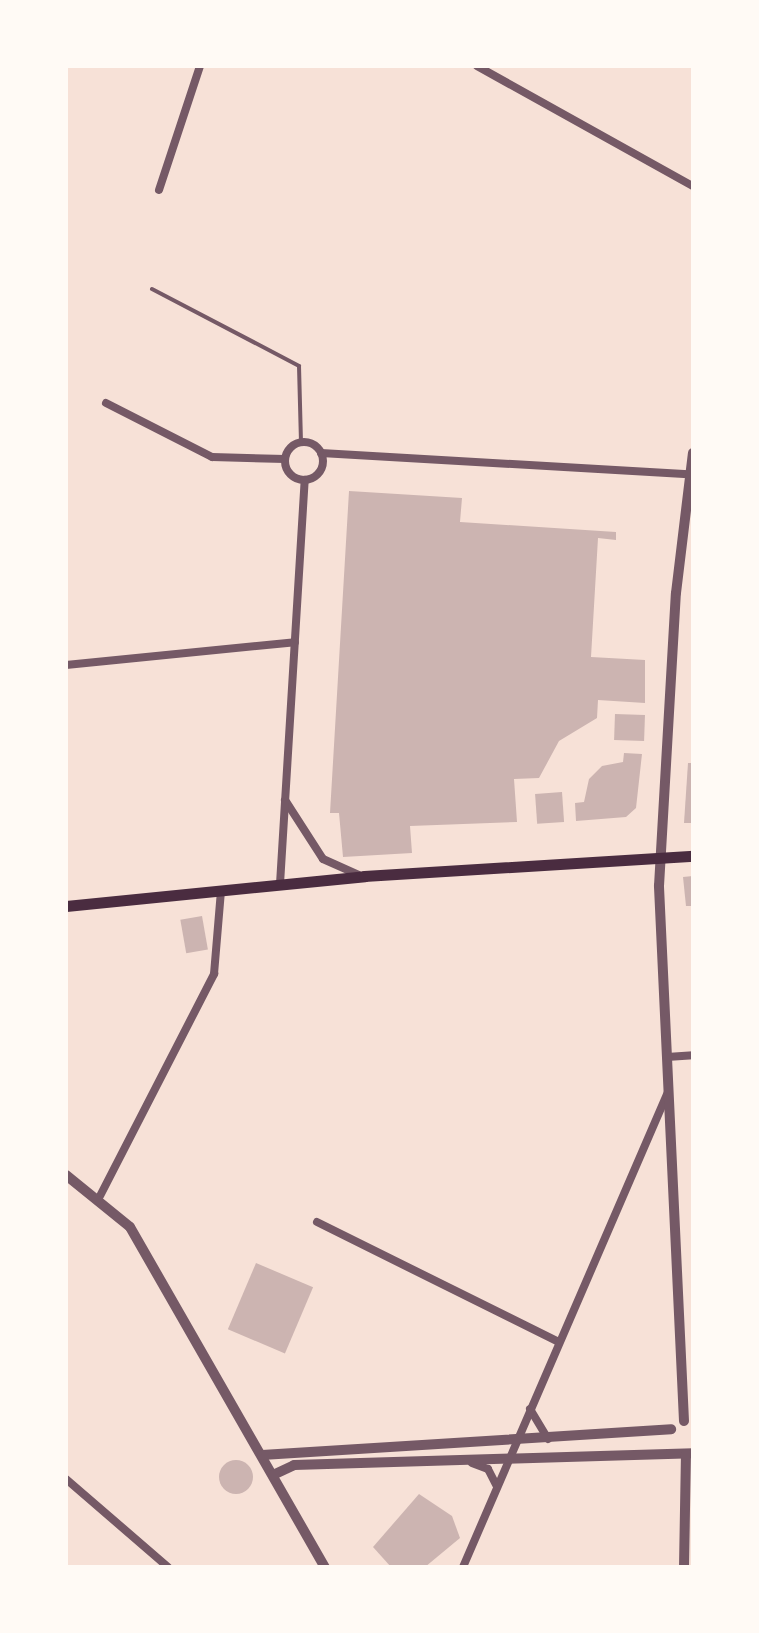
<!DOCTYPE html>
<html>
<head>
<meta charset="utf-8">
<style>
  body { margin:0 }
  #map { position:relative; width:759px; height:1633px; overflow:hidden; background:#f7e1d7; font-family:"Archivo Narrow",sans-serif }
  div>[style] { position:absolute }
  .building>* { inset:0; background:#ccb4b1; transform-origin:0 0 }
  .round { border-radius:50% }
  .service>* { height:4px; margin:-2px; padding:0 2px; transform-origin:2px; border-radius:2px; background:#755966 }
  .minor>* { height:8px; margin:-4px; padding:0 4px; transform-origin:4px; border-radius:4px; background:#755966 }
  .minor>.ring { margin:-4px; padding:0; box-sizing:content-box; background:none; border:8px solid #755966; border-radius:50% }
  .tertiary>* { height:10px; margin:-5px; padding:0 5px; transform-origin:5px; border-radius:5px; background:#755966 }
  .secondary>* { height:11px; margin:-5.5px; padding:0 5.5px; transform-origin:5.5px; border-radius:5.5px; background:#4a2c40 }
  span { translate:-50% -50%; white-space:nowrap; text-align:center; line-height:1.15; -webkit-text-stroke:6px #fffaf5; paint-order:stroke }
  .frame { position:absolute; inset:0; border:68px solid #fffaf5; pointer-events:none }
</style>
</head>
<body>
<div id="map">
  <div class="building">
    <div style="clip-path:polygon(349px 491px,462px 498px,460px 522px,616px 532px,616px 540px,598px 538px,591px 657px,645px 660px,645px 703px,598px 700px,597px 718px,559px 741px,539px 778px,514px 779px,517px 822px,410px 826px,412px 853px,343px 857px,339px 813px,330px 813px)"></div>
    <div style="left:615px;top:714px;width:30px;height:26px;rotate:2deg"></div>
    <div style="clip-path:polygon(624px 753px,642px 754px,636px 808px,626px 817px,576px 821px,575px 803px,584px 802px,589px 779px,602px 766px,623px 762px)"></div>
    <div style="clip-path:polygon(688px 763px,693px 763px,693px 823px,684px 823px)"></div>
    <div style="left:562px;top:792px;width:30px;height:27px;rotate:86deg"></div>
    <div style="clip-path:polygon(693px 876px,693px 906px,686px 906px,683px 877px)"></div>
    <div style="left:202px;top:916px;width:34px;height:22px;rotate:80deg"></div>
    <div style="left:256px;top:1263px;width:62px;height:72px;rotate:23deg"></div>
    <div class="round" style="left:219px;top:1460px;width:34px;height:34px"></div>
    <div style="clip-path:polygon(419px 1494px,452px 1516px,460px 1538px,425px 1567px,391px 1567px,373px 1547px)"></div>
  </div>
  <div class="service">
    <div style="left:152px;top:289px;width:166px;rotate:27.6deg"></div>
    <div style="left:299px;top:366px;width:76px;rotate:88.5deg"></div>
  </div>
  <div class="minor">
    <div style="left:477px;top:66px;width:247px;rotate:29.1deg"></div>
    <div style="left:159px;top:190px;width:131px;rotate:-71.7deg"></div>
    <div style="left:106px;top:403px;width:119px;rotate:27deg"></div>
    <div style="left:212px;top:457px;width:73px;rotate:1.6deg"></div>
    <div class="ring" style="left:285px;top:442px;width:30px;height:30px"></div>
    <div style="left:321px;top:453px;width:368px;rotate:3.3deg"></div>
    <div style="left:66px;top:665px;width:230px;rotate:-5.7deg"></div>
    <div style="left:285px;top:800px;width:70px;rotate:57.2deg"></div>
    <div style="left:323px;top:859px;width:39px;rotate:24deg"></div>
    <div style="left:280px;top:884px;width:405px;rotate:-86.5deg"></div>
    <div style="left:667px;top:1057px;width:26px;rotate:-4deg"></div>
    <div style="left:100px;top:1196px;width:250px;rotate:-62.8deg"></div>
    <div style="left:214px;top:974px;width:84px;rotate:-85.2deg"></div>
    <div style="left:317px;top:1222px;width:268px;rotate:26.4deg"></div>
    <div style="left:530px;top:1409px;width:35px;rotate:59deg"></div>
    <div style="left:472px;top:1463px;width:17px;rotate:21deg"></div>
    <div style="left:488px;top:1469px;width:18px;rotate:63deg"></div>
    <div style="left:66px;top:1479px;width:135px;rotate:40.8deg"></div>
    <div style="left:463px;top:1567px;width:517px;rotate:-66.66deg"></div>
  </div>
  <div class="tertiary">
    <div style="left:66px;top:1175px;width:82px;rotate:39.1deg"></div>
    <div style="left:130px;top:1227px;width:392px;rotate:60.2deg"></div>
    <div style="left:684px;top:1421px;width:536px;rotate:-92.68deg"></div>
    <div style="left:659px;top:886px;width:293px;rotate:-86.7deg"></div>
    <div style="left:676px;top:593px;width:141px;rotate:-83.1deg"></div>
    <div style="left:262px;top:1455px;width:410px;rotate:-3.6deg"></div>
    <div style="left:273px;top:1475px;width:23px;rotate:-25deg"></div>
    <div style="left:294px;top:1465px;width:399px;rotate:-1.7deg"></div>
    <div style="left:684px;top:1567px;width:113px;rotate:-89deg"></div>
  </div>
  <div class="secondary">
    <div style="left:66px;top:906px;width:300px;rotate:-5.7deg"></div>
    <div style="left:364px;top:876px;width:330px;rotate:-3.5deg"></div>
  </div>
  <div class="frame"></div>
</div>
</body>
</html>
